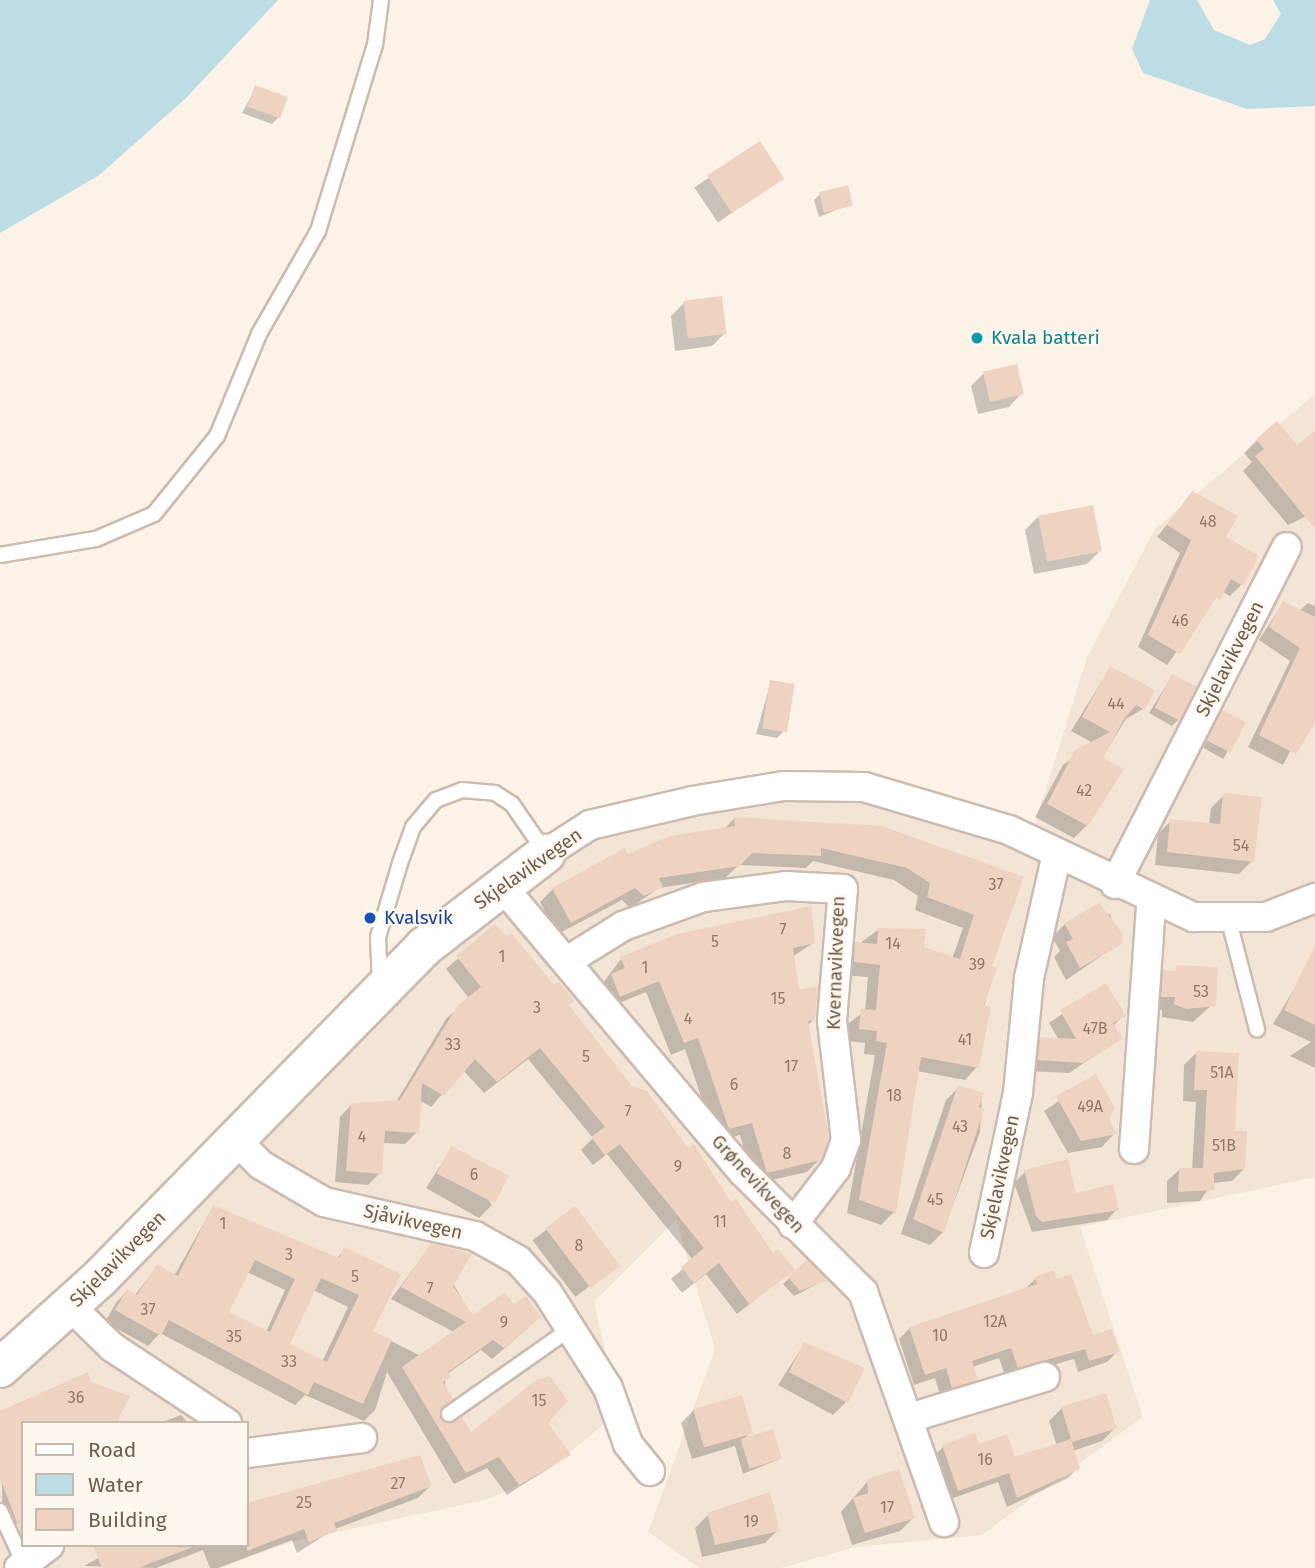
<!DOCTYPE html>
<html>
<head>
<meta charset="utf-8">
<style>
  body { margin:0 }
  #map { position:relative; width:1315px; height:1568px; overflow:hidden; background:#fbf3e7; font-family:"Fira Sans",sans-serif }
  div>[style] { position:absolute }
  .residential>* { inset:0; background:#f2e5d6 }
  .water>* { inset:0; background:#bcdde3 }
  .shadow>* { inset:0; background:#0003; transform-origin:0 0 }
  .building>* { inset:0; background:#eed3c0; transform-origin:0 0 }
  .roads { filter:drop-shadow(2px 0 #ccbbae) drop-shadow(-2px 0 #ccbbae) drop-shadow(0 2px #ccbbae) drop-shadow(0 -2px #ccbbae) }
  .lane>* { height:14px; margin:-7px; padding:0 7px; transform-origin:7px; border-radius:7px; background:#fff }
  .street>* { height:28px; margin:-14px; padding:0 14px; transform-origin:14px; border-radius:14px; background:#fff }
  .secondary>* { height:38px; margin:-19px; padding:0 19px; transform-origin:19px; border-radius:19px; background:#fff }
  .dots>* { width:19px; height:19px; translate:-50% -50%; box-sizing:border-box; border:4px solid #fef7ed; border-radius:50% }
  span { translate:-50% -50%; white-space:nowrap; text-align:center; line-height:1.15; -webkit-text-stroke:5px #fef7ed; paint-order:stroke }
  .number-label { font-size:16px; color:#91796a }
  .number-label span { -webkit-text-stroke-width:0 }
  .culture-label { font-size:19px; color:#0d838f }
  .left { translate:0 -50%; text-align:left }
  .street-label { font-size:19px; color:#725b4d }
  .transit-label { font-size:19px; color:#164399 }
  .legend { position:absolute; left:21px; top:1421px; width:228px; height:126px; box-sizing:border-box; background:#fef7ed; border:2px solid #c6b9ad; margin:0; padding:9px 12px; list-style:none; font-size:21px; color:#725b4d }
  .legend li { display:flex; align-items:center; gap:14px; height:35px }
  .legend b { width:35px; border:2px solid #c6b9ad }
</style>
</head>
<body>
<div id="map">
  <div class="residential">
    <div style="clip-path:polygon(evenodd,1315px 394px,1315px 1177px,1080px 1227px,1143px 1417px,982px 1535px,855px 1547px,781px 1568px,699px 1568px,648px 1532px,715px 1349px,676px 1220px,594px 1302px,619px 1412px,546px 1472px,489px 1499px,291px 1542px,221px 1568px,0 1568px,0 1364px,413px 959px,599px 826px,831px 786px,1029px 842px,1088px 655px,1155px 529px,1315px 394px,23px 1423px,247px 1423px,247px 1545px,23px 1545px,23px 1423px)"></div>
  </div>
  <div class="water">
    <div style="clip-path:polygon(0 0,278px 0,185px 99px,98px 176px,0 233px)"></div>
    <div style="clip-path:polygon(1150px 0,1197px 0,1214px 30px,1250px 45px,1265px 39px,1281px 14px,1273px 0,1315px 0,1315px 106px,1247px 109px,1143px 73px,1132px 49px)"></div>
  </div>
  <div class="shadow">
    <div style="clip-path:polygon(256px 87px,278px 118px,272px 124px,242px 113px)"></div>
    <div style="left:759px;top:144px;width:42px;height:78px;rotate:56deg"></div>
    <div style="clip-path:polygon(820px 194px,851px 204px,819px 217px,814px 200px)"></div>
    <div style="clip-path:polygon(684px 303px,725px 333px,712px 346px,675px 351px,671px 316px)"></div>
    <div style="clip-path:polygon(984px 373px,1022px 393px,1009px 407px,978px 414px,971px 386px)"></div>
    <div style="clip-path:polygon(1315px 433px,1315px 512px,1288px 525px,1243px 471px,1252px 462px,1244px 453px,1257px 440px,1297px 447px)"></div>
    <div style="clip-path:polygon(1192px 493px,1224px 538px,1242px 584px,1230px 596px,1221px 591px,1167px 665px,1138px 647px,1180px 553px,1157px 537px)"></div>
    <div style="clip-path:polygon(1038px 517px,1100px 551px,1087px 564px,1034px 574px,1025px 530px)"></div>
    <div style="clip-path:polygon(1283px 603px,1299px 611px,1308px 603px,1315px 606px,1315px 704px,1283px 765px,1248px 747px,1290px 661px,1259px 640px)"></div>
    <div style="clip-path:polygon(1110px 668px,1143px 709px,1126px 719px,1101px 759px,1087px 825px,1074px 838px,1035px 817px,1063px 765px,1093px 743px,1071px 731px)"></div>
    <div style="clip-path:polygon(1172px 676px,1178px 720px,1172px 726px,1149px 713px)"></div>
    <div style="clip-path:polygon(771px 681px,783px 732px,777px 738px,756px 734px)"></div>
    <div style="left:1223px;top:712px;width:23px;height:41px;rotate:29deg"></div>
    <div style="clip-path:polygon(1224px 795px,1252px 861px,1239px 874px,1155px 865px,1158px 834px,1171px 821px,1209px 825px,1211px 808px)"></div>
    <div style="clip-path:polygon(734px 819px,1022px 878px,990px 967px,977px 1067px,965px 1080px,917px 1071px,894px 1212px,881px 1225px,847px 1213px,875px 1055px,864px 1054px,865px 1043px,847px 1041px,849px 1023px,865px 1011px,868px 977px,842px 975px,843px 956px,879px 929px,952px 959px,963px 928px,915px 910px,918px 896px,894px 880px,813px 861px,806px 868px,739px 865px,725px 878px,659px 888px,630px 908px,622px 900px,558px 934px,540px 902px,553px 889px,627px 856px,724px 829px)"></div>
    <div style="clip-path:polygon(1110px 914px,1119px 944px,1066px 980px,1054px 957px,1060px 951px,1052px 937px,1065px 924px)"></div>
    <div style="clip-path:polygon(495px 926px,773px 1255px,792px 1270px,737px 1314px,706px 1274px,682px 1293px,671px 1279px,693px 1260px,607px 1154px,593px 1165px,581px 1150px,593px 1138px,528px 1059px,484px 1093px,463px 1070px,431px 1107px,419px 1100px,417px 1132px,405px 1144px,382px 1143px,380px 1173px,368px 1185px,335px 1182px,340px 1117px,351px 1105px,396px 1102px,446px 1019px,469px 998px,446px 969px)"></div>
    <div style="clip-path:polygon(813px 943px,792px 957px,797px 991px,814px 1019px,807px 1026px,820px 1159px,807px 1172px,754px 1184px,740px 1135px,716px 1141px,685px 1049px,671px 1055px,646px 992px,607px 1008px,599px 988px,621px 959px)"></div>
    <div style="clip-path:polygon(1164px 972px,1215px 1002px,1193px 1022px,1162px 1017px,1162px 1010px,1149px 1009px,1151px 985px)"></div>
    <div style="clip-path:polygon(1301px 978px,1315px 985px,1315px 1068px,1290px 1056px,1311px 1042px,1273px 1024px)"></div>
    <div style="clip-path:polygon(1105px 985px,1123px 1016px,1113px 1026px,1120px 1039px,1069px 1073px,1027px 1071px,1029px 1050px,1041px 1039px,1059px 1040px,1049px 1023px)"></div>
    <div style="clip-path:polygon(1196px 1053px,1244px 1169px,1232px 1181px,1212px 1183px,1200px 1201px,1167px 1203px,1167px 1181px,1179px 1170px,1192px 1170px,1196px 1102px,1183px 1101px,1184px 1065px)"></div>
    <div style="clip-path:polygon(1095px 1077px,1114px 1134px,1102px 1147px,1068px 1153px,1044px 1111px)"></div>
    <div style="clip-path:polygon(959px 1087px,982px 1095px,980px 1132px,943px 1232px,930px 1245px,901px 1234px,946px 1100px)"></div>
    <div style="clip-path:polygon(452px 1148px,492px 1205px,479px 1218px,426px 1188px)"></div>
    <div style="clip-path:polygon(1025px 1172px,1075px 1195px,1117px 1209px,1107px 1220px,1032px 1232px,1014px 1183px)"></div>
    <div style="clip-path:polygon(evenodd,213px 1207px,336px 1259px,345px 1249px,371px 1331px,421px 1356px,454px 1332px,391px 1299px,431px 1245px,473px 1318px,528px 1328px,492px 1359px,481px 1350px,447px 1374px,439px 1420px,470px 1435px,546px 1423px,569px 1455px,507px 1495px,487px 1468px,454px 1484px,387px 1372px,375px 1410px,364px 1421px,305px 1395px,295px 1405px,160px 1333px,148px 1346px,105px 1322px,116px 1303px,127px 1291px,134px 1296px,157px 1267px,174px 1276px,213px 1207px,247px 1272px,285px 1290px,266px 1332px,227px 1313px,247px 1272px,213px 1207px,313px 1290px,348px 1307px,322px 1362px,287px 1345px,313px 1290px)"></div>
    <div style="left:574px;top:1209px;width:71px;height:52px;rotate:53deg"></div>
    <div style="clip-path:polygon(807px 1262px,825px 1280px,794px 1296px,783px 1284px)"></div>
    <div style="clip-path:polygon(1035px 1279px,1092px 1337px,1118px 1351px,1107px 1362px,1078px 1372px,1074px 1359px,1006px 1378px,999px 1358px,972px 1367px,976px 1379px,965px 1391px,941px 1398px,935px 1378px,914px 1385px,899px 1339px,910px 1328px,1024px 1290px)"></div>
    <div style="clip-path:polygon(804px 1344px,846px 1402px,833px 1415px,778px 1385px)"></div>
    <div style="clip-path:polygon(1062px 1408px,1115px 1428px,1102px 1441px,1073px 1451px,1078px 1468px,1068px 1478px,1007px 1507px,998px 1482px,948px 1500px,933px 1457px,943px 1447px,978px 1446px,1014px 1459px,1057px 1446px,1049px 1421px)"></div>
    <div style="clip-path:polygon(694px 1410px,751px 1432px,744px 1439px,780px 1459px,743px 1474px,735px 1446px,692px 1459px,681px 1423px)"></div>
    <div style="clip-path:polygon(0 1412px,23px 1423px,23px 1521px,3px 1529px)"></div>
    <div style="clip-path:polygon(181px 1415px,188px 1423px,160px 1423px)"></div>
    <div style="clip-path:polygon(868px 1481px,913px 1518px,900px 1531px,852px 1545px,841px 1512px)"></div>
    <div style="clip-path:polygon(430px 1486px,418px 1498px,335px 1529px,297px 1553px,292px 1540px,218px 1568px,210px 1568px,203px 1550px,156px 1568px,84px 1566px,121px 1545px,247px 1545px,247px 1505px)"></div>
    <div style="clip-path:polygon(708px 1515px,778px 1530px,765px 1543px,702px 1557px,695px 1528px)"></div>
  </div>
  <div class="building">
    <div style="left:255px;top:85px;width:35px;height:23px;rotate:20deg"></div>
    <div style="left:760px;top:141px;width:45px;height:63px;rotate:57deg"></div>
    <div style="left:848px;top:185px;width:21px;height:30px;rotate:76deg"></div>
    <div style="left:722px;top:296px;width:38px;height:39px;rotate:83deg"></div>
    <div style="left:1017px;top:364px;width:31px;height:35px;rotate:77deg"></div>
    <div style="clip-path:polygon(1277px 421px,1297px 445px,1315px 430px,1315px 529px,1255px 456px,1264px 449px,1256px 439px)"></div>
    <div style="clip-path:polygon(1192px 491px,1238px 516px,1226px 537px,1259px 556px,1243px 586px,1231px 579px,1220px 600px,1216px 598px,1180px 654px,1148px 635px,1191px 540px,1167px 525px)"></div>
    <div style="left:1093px;top:505px;width:47px;height:56px;rotate:79deg"></div>
    <div style="clip-path:polygon(1283px 601px,1315px 617px,1315px 723px,1296px 754px,1259px 735px,1300px 648px,1269px 627px)"></div>
    <div style="clip-path:polygon(1110px 666px,1155px 690px,1145px 710px,1136px 705px,1124px 719px,1103px 758px,1124px 769px,1088px 826px,1047px 804px,1075px 750px,1110px 732px,1082px 717px)"></div>
    <div style="left:1172px;top:674px;width:28px;height:38px;rotate:27deg"></div>
    <div style="left:770px;top:680px;width:25px;height:49px;rotate:9deg"></div>
    <div style="left:1222px;top:710px;width:27px;height:34px;rotate:27deg"></div>
    <div style="clip-path:polygon(1223px 793px,1262px 797px,1254px 862px,1167px 852px,1170px 819px,1220px 824px)"></div>
    <div style="clip-path:polygon(734px 817px,882px 826px,1024px 877px,992px 966px,997px 968px,984px 1005px,991px 1007px,979px 1068px,921px 1057px,896px 1213px,859px 1200px,887px 1043px,876px 1041px,877px 1031px,859px 1029px,861px 1009px,876px 1010px,880px 965px,854px 962px,855px 942px,877px 944px,878px 928px,926px 929px,924px 947px,960px 959px,974px 915px,927px 897px,930px 883px,907px 868px,821px 848px,821px 856px,752px 853px,740px 866px,659px 878px,663px 887px,644px 896px,635px 888px,571px 923px,552px 888px,625px 848px,628px 854px,669px 836px,735px 826px)"></div>
    <div style="clip-path:polygon(1099px 903px,1123px 934px,1122px 944px,1080px 968px,1066px 942px,1073px 939px,1064px 923px)"></div>
    <div style="clip-path:polygon(811px 906px,815px 943px,793px 948px,799px 989px,818px 987px,815px 1020px,808px 1021px,829px 1138px,821px 1160px,767px 1173px,752px 1123px,729px 1129px,698px 1038px,684px 1043px,659px 981px,620px 997px,611px 974px,625px 968px,620px 957px,677px 934px)"></div>
    <div style="clip-path:polygon(495px 924px,506px 936px,511px 933px,554px 985px,559px 982px,574px 1001px,569px 1005px,632px 1086px,647px 1091px,688px 1148px,694px 1144px,731px 1202px,736px 1199px,773px 1253px,778px 1249px,795px 1270px,749px 1304px,719px 1263px,694px 1283px,681px 1267px,704px 1248px,620px 1144px,605px 1155px,591px 1137px,605px 1127px,540px 1048px,497px 1082px,475px 1059px,444px 1096px,422px 1083px,419px 1133px,385px 1131px,382px 1174px,346px 1171px,351px 1103px,400px 1100px,458px 1005px,481px 987px,456px 956px)"></div>
    <div style="clip-path:polygon(1315px 945px,1315px 1025px,1284px 1010px)"></div>
    <div style="clip-path:polygon(1176px 965px,1218px 967px,1216px 1006px,1186px 1009px,1174px 1004px,1175px 997px,1161px 997px,1163px 970px,1176px 971px)"></div>
    <div style="clip-path:polygon(1106px 983px,1126px 1016px,1113px 1023px,1123px 1039px,1083px 1063px,1038px 1060px,1040px 1037px,1076px 1039px,1060px 1010px)"></div>
    <div style="clip-path:polygon(1196px 1051px,1239px 1053px,1235px 1131px,1247px 1131px,1245px 1169px,1214px 1173px,1214px 1190px,1178px 1192px,1179px 1168px,1203px 1168px,1207px 1090px,1194px 1090px)"></div>
    <div style="clip-path:polygon(1096px 1074px,1115px 1108px,1109px 1120px,1117px 1134px,1081px 1141px,1056px 1096px)"></div>
    <div style="clip-path:polygon(958px 1085px,984px 1093px,979px 1107px,984px 1109px,944px 1233px,913px 1219px)"></div>
    <div style="left:451px;top:1146px;width:65px;height:31px;rotate:27deg"></div>
    <div style="clip-path:polygon(1068px 1159px,1076px 1193px,1113px 1184px,1119px 1210px,1042px 1222px,1036px 1216px,1024px 1170px)"></div>
    <div style="clip-path:polygon(evenodd,213px 1205px,339px 1258px,344px 1247px,401px 1274px,373px 1331px,392px 1340px,363px 1404px,314px 1382px,308px 1395px,169px 1320px,161px 1336px,115px 1310px,127px 1289px,137px 1295px,157px 1264px,178px 1276px,213px 1205px,255px 1260px,295px 1279px,270px 1332px,229px 1312px,255px 1260px,213px 1205px,321px 1278px,359px 1295px,327px 1362px,290px 1344px,321px 1278px)"></div>
    <div style="left:575px;top:1206px;width:75px;height:37px;rotate:53deg"></div>
    <div style="clip-path:polygon(431px 1243px,472px 1254px,453px 1286px,473px 1315px,505px 1292px,514px 1304px,526px 1296px,541px 1317px,504px 1348px,493px 1340px,448px 1372px,452px 1377px,443px 1382px,453px 1399px,441px 1409px,441px 1419px,451px 1423px,462px 1417px,471px 1432px,536px 1380px,550px 1376px,568px 1401px,548px 1423px,571px 1455px,519px 1485px,499px 1457px,466px 1473px,402px 1367px,466px 1322px,401px 1287px)"></div>
    <div style="clip-path:polygon(807px 1260px,828px 1280px,800px 1291px,788px 1277px)"></div>
    <div style="clip-path:polygon(1054px 1270px,1057px 1279px,1071px 1274px,1093px 1335px,1112px 1329px,1120px 1352px,1089px 1361px,1085px 1349px,1018px 1368px,1011px 1348px,972px 1361px,978px 1380px,952px 1388px,946px 1368px,925px 1375px,909px 1327px,1037px 1284px,1034px 1277px)"></div>
    <div style="clip-path:polygon(804px 1342px,865px 1368px,848px 1403px,789px 1372px)"></div>
    <div style="clip-path:polygon(88px 1372px,91px 1382px,130px 1396px,116px 1423px,23px 1423px,21px 1533px,0 1478px,0 1411px)"></div>
    <div style="left:1106px;top:1393px;width:37px;height:47px;rotate:73deg"></div>
    <div style="left:742px;top:1395px;width:40px;height:51px;rotate:74deg"></div>
    <div style="left:773px;top:1429px;width:31px;height:34px;rotate:73deg"></div>
    <div style="clip-path:polygon(975px 1433px,979px 1444px,1007px 1434px,1015px 1457px,1071px 1439px,1080px 1469px,1017px 1498px,1009px 1473px,958px 1491px,942px 1445px)"></div>
    <div style="clip-path:polygon(420px 1455px,432px 1486px,334px 1523px,337px 1531px,309px 1542px,304px 1529px,247px 1551px,247px 1503px)"></div>
    <div style="clip-path:polygon(899px 1469px,915px 1518px,865px 1533px,853px 1498px,868px 1493px,867px 1479px)"></div>
    <div style="clip-path:polygon(770px 1492px,780px 1531px,715px 1545px,707px 1513px)"></div>
    <div style="clip-path:polygon(93px 1545px,193px 1545px,193px 1547px,138px 1568px,102px 1568px)"></div>
  </div>
  <div class="roads">
    <div class="lane">
      <div style="left:0;top:555px;width:97px;rotate:-9.5deg"></div>
      <div style="left:96px;top:539px;width:63px;rotate:-23.3deg"></div>
      <div style="left:154px;top:514px;width:100px;rotate:-51.1deg"></div>
      <div style="left:217px;top:436px;width:110px;rotate:-67.6deg"></div>
      <div style="left:259px;top:334px;width:119px;rotate:-60.2deg"></div>
      <div style="left:318px;top:231px;width:195px;rotate:-73deg"></div>
      <div style="left:375px;top:45px;width:45px;rotate:-82.4deg"></div>
      <div style="left:1229px;top:921px;width:112px;rotate:75.5deg"></div>
      <div style="left:380px;top:983px;width:46px;rotate:-92.5deg"></div>
      <div style="left:378px;top:937px;width:77px;rotate:-73.4deg"></div>
      <div style="left:400px;top:863px;width:38px;rotate:-70deg"></div>
      <div style="left:413px;top:827px;width:35px;rotate:-50deg"></div>
      <div style="left:436px;top:800px;width:28px;rotate:-21deg"></div>
      <div style="left:462px;top:790px;width:33px;rotate:5deg"></div>
      <div style="left:495px;top:793px;width:20px;rotate:33deg"></div>
      <div style="left:512px;top:804px;width:58px;rotate:55.5deg"></div>
      <div style="left:449px;top:1414px;width:148px;rotate:-35.1deg"></div>
      <div style="left:0;top:1511px;width:58px;rotate:65.6deg"></div>
    </div>
    <div class="street">
      <div style="left:545px;top:854px;width:54px;rotate:-32.8deg"></div>
      <div style="left:590px;top:825px;width:105px;rotate:-13.2deg"></div>
      <div style="left:692px;top:801px;width:93px;rotate:-9.3deg"></div>
      <div style="left:784px;top:786px;width:80px;rotate:0.7deg"></div>
      <div style="left:864px;top:787px;width:151px;rotate:16.5deg"></div>
      <div style="left:1009px;top:830px;width:204px;rotate:25.3deg"></div>
      <div style="left:1193px;top:917px;width:73px"></div>
      <div style="left:1266px;top:917px;width:53px;rotate:-21.2deg"></div>
      <div style="left:1115px;top:884px;width:378px;rotate:-63deg"></div>
      <div style="left:501px;top:885px;width:375px;rotate:49.9deg"></div>
      <div style="left:743px;top:1172px;width:170px;rotate:45deg"></div>
      <div style="left:863px;top:1292px;width:244px;rotate:70.6deg"></div>
      <div style="left:567px;top:961px;width:66px;rotate:-32deg"></div>
      <div style="left:623px;top:926px;width:85px;rotate:-19.9deg"></div>
      <div style="left:703px;top:897px;width:83px;rotate:-7.6deg"></div>
      <div style="left:785px;top:886px;width:58px;rotate:3deg"></div>
      <div style="left:843px;top:889px;width:132px;rotate:94.8deg"></div>
      <div style="left:832px;top:1021px;width:120px;rotate:83.3deg"></div>
      <div style="left:846px;top:1140px;width:30px;rotate:110deg"></div>
      <div style="left:836px;top:1168px;width:71px;rotate:127.5deg"></div>
      <div style="left:236px;top:1140px;width:35px;rotate:45deg"></div>
      <div style="left:261px;top:1165px;width:73px;rotate:30.4deg"></div>
      <div style="left:324px;top:1202px;width:155px;rotate:12.7deg"></div>
      <div style="left:475px;top:1236px;width:49px;rotate:29.2deg"></div>
      <div style="left:518px;top:1260px;width:43px;rotate:47.8deg"></div>
      <div style="left:547px;top:1292px;width:114px;rotate:57.6deg"></div>
      <div style="left:608px;top:1388px;width:59px;rotate:70.3deg"></div>
      <div style="left:628px;top:1444px;width:35px;rotate:51deg"></div>
      <div style="left:1134px;top:1149px;width:247px;rotate:-86deg"></div>
      <div style="left:984px;top:1253px;width:164px;rotate:-78deg"></div>
      <div style="left:1018px;top:1093px;width:116px;rotate:-84.5deg"></div>
      <div style="left:1029px;top:978px;width:127px;rotate:-77.3deg"></div>
      <div style="left:70px;top:1306px;width:59px;rotate:44.3deg"></div>
      <div style="left:112px;top:1347px;width:138px;rotate:33.5deg"></div>
      <div style="left:909px;top:1418px;width:142px;rotate:-16.8deg"></div>
      <div style="left:247px;top:1453px;width:116px;rotate:-7.4deg"></div>
      <div style="left:19px;top:1568px;width:38px;rotate:-37deg"></div>
    </div>
    <div class="secondary">
      <div style="left:0;top:1368px;width:136px;rotate:-42deg"></div>
      <div style="left:101px;top:1277px;width:462px;rotate:-45.6deg"></div>
      <div style="left:424px;top:947px;width:153px;rotate:-37.5deg"></div>
    </div>
  </div>
  <div class="dots">
    <div style="left:977px;top:338px;background:#0f9aa8"></div>
    <div style="left:370px;top:918px;background:#1a4fb4"></div>
  </div>
  <div class="number-label">
    <span style="left:1208px;top:522px">48</span>
    <span style="left:1180px;top:621px">46</span>
    <span style="left:1116px;top:704px">44</span>
    <span style="left:1084px;top:791px">42</span>
    <span style="left:1241px;top:846px">54</span>
    <span style="left:996px;top:885px">37</span>
    <span style="left:783px;top:930px">7</span>
    <span style="left:715px;top:942px">5</span>
    <span style="left:893px;top:944px">14</span>
    <span style="left:502px;top:957px">1</span>
    <span style="left:977px;top:965px">39</span>
    <span style="left:645px;top:968px">1</span>
    <span style="left:1201px;top:992px">53</span>
    <span style="left:778px;top:999px">15</span>
    <span style="left:537px;top:1008px">3</span>
    <span style="left:688px;top:1019px">4</span>
    <span style="left:1095px;top:1029px">47B</span>
    <span style="left:965px;top:1040px">41</span>
    <span style="left:453px;top:1045px">33</span>
    <span style="left:586px;top:1057px">5</span>
    <span style="left:791px;top:1067px">17</span>
    <span style="left:1222px;top:1073px">51A</span>
    <span style="left:734px;top:1085px">6</span>
    <span style="left:894px;top:1096px">18</span>
    <span style="left:1090px;top:1107px">49A</span>
    <span style="left:628px;top:1112px">7</span>
    <span style="left:960px;top:1127px">43</span>
    <span style="left:362px;top:1137px">4</span>
    <span style="left:1224px;top:1146px">51B</span>
    <span style="left:787px;top:1154px">8</span>
    <span style="left:678px;top:1167px">9</span>
    <span style="left:474px;top:1175px">6</span>
    <span style="left:935px;top:1200px">45</span>
    <span style="left:720px;top:1222px">11</span>
    <span style="left:223px;top:1224px">1</span>
    <span style="left:579px;top:1246px">8</span>
    <span style="left:289px;top:1255px">3</span>
    <span style="left:355px;top:1277px">5</span>
    <span style="left:430px;top:1289px">7</span>
    <span style="left:148px;top:1310px">37</span>
    <span style="left:995px;top:1322px">12A</span>
    <span style="left:504px;top:1323px">9</span>
    <span style="left:940px;top:1336px">10</span>
    <span style="left:234px;top:1337px">35</span>
    <span style="left:289px;top:1362px">33</span>
    <span style="left:76px;top:1398px">36</span>
    <span style="left:539px;top:1401px">15</span>
    <span style="left:985px;top:1460px">16</span>
    <span style="left:398px;top:1484px">27</span>
    <span style="left:304px;top:1503px">25</span>
    <span style="left:887px;top:1508px">17</span>
    <span style="left:751px;top:1522px">19</span>
  </div>
  <div class="culture-label">
    <span class="left" style="left:991px;top:338px">Kvala batteri</span>
  </div>
  <div class="street-label">
    <span style="left:1230px;top:659px;rotate:-63deg">Skjelavikvegen</span>
    <span style="left:528px;top:869px;rotate:-35deg">Skjelavikvegen</span>
    <span style="left:836px;top:963px;rotate:-88deg">Kvernavikvegen</span>
    <span style="left:1000px;top:1177px;rotate:-78deg">Skjelavikvegen</span>
    <span style="left:758px;top:1184px;rotate:47deg">Grønevikvegen</span>
    <span style="left:413px;top:1222px;rotate:13deg">Sjåvikvegen</span>
    <span style="left:118px;top:1259px;rotate:-45deg">Skjelavikvegen</span>
  </div>
  <div class="transit-label">
    <span class="left" style="left:384px;top:918px">Kvalsvik</span>
  </div>
  <ul class="legend">
  <li><b style="height:9px;background:#fff"></b>Road</li>
  <li><b style="height:19px;background:#bcdde3"></b>Water</li>
  <li><b style="height:19px;background:#eed3c0"></b>Building</li>
  </ul>
</div>
</body>
</html>
